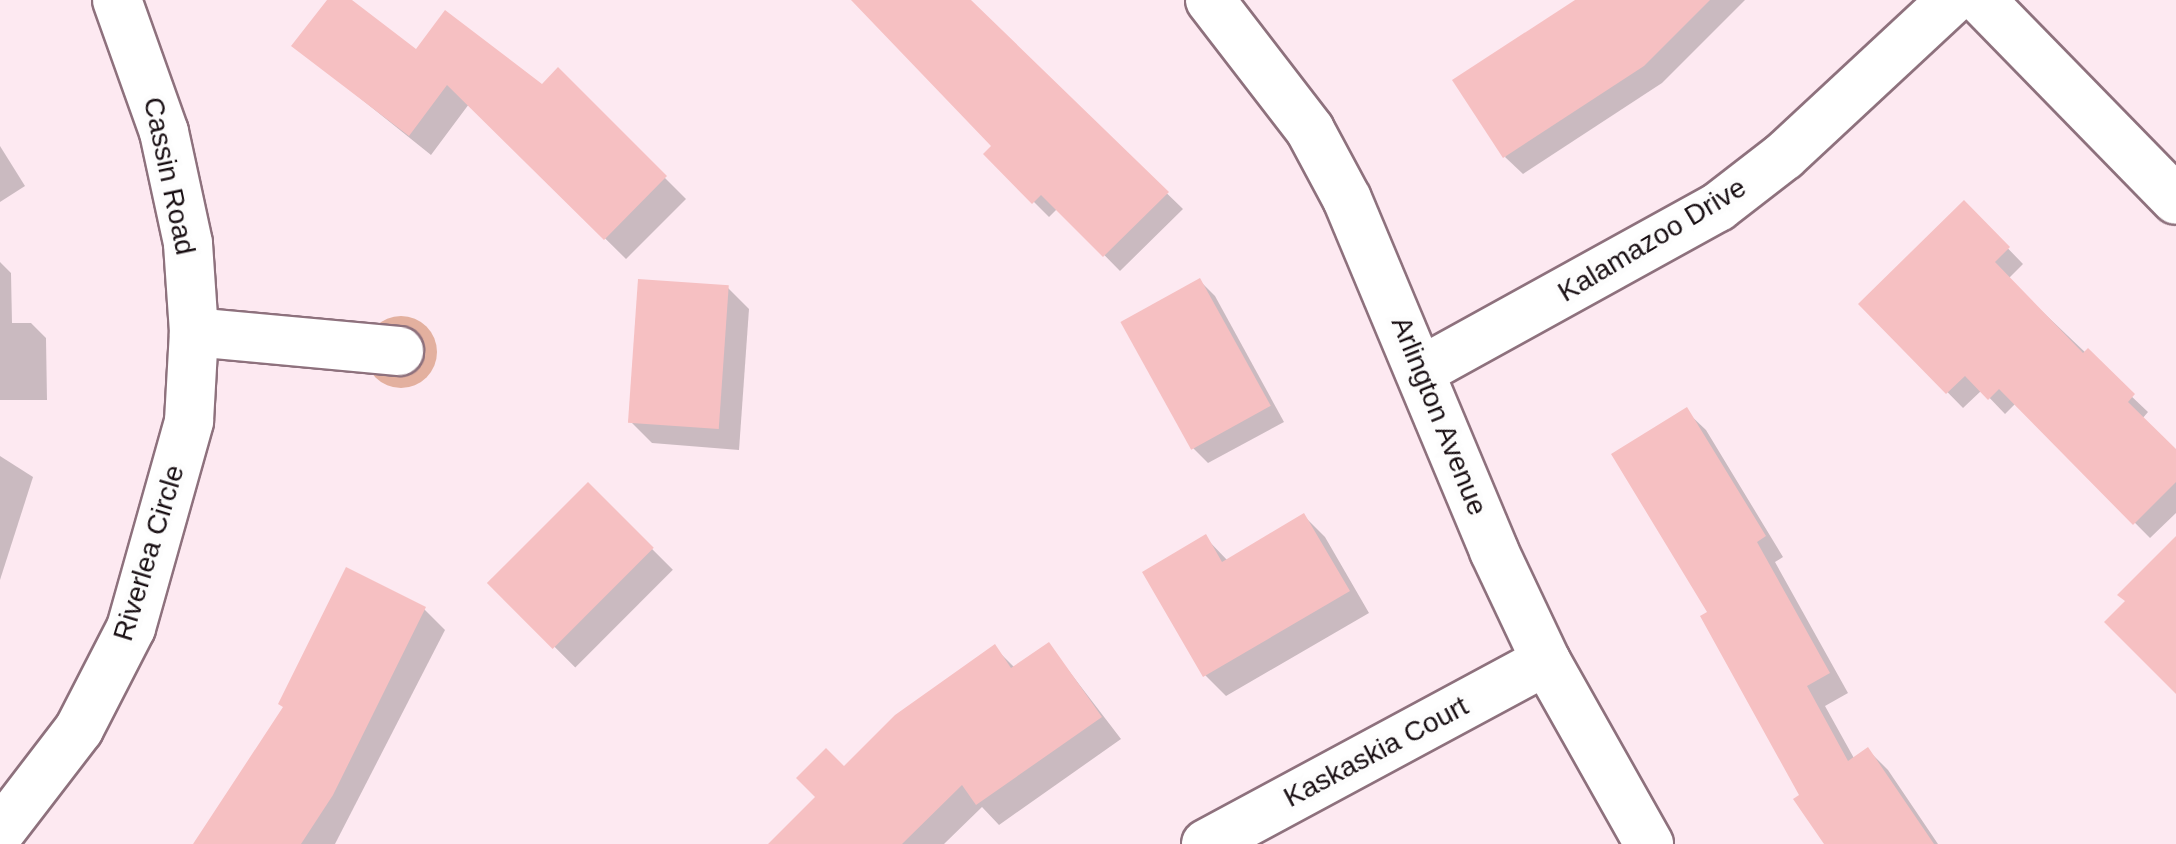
<!DOCTYPE html>
<html>
<head>
<meta charset="utf-8">
<style>
  body { margin:0 }
  #map { position:relative; width:2176px; height:844px; overflow:hidden; background:#fde9f1; font-family:Arial,sans-serif }
  div>[style] { position:absolute }
  .green>* { inset:0; background:#e3b09f }
  .round { border-radius:50% }
  .shadow>* { inset:0; background:#0003; transform-origin:0 0 }
  .building>* { inset:0; background:#f6c0c2; transform-origin:0 0 }
  .roads { filter:drop-shadow(2px 0 #8e717d) drop-shadow(-2px 0 #8e717d) drop-shadow(0 2px #8e717d) drop-shadow(0 -2px #8e717d) }
  .street>* { height:48px; margin:-24px; padding:0 24px; transform-origin:24px; border-radius:24px; background:#fff }
  span { translate:-50% -50%; white-space:nowrap; text-align:center; line-height:1.15; -webkit-text-stroke:9px #fdfdfd; paint-order:stroke }
  .street-label { font-size:28px; color:#180e12 }
</style>
</head>
<body>
<div id="map">
  <div class="green">
    <div class="round" style="left:365px;top:316px;width:72px;height:72px"></div>
  </div>
  <div class="shadow">
    <div style="clip-path:polygon(330px 0,347px 0,416px 52px,543px 87px,558px 71px,686px 199px,626px 259px,469px 104px,431px 155px,295px 46px)"></div>
    <div style="clip-path:polygon(857px 0,968px 0,1183px 209px,1120px 271px,1058px 208px,1049px 217px,986px 154px,994px 146px)"></div>
    <div style="clip-path:polygon(1580px 0,1745px 0,1662px 83px,1523px 174px,1505px 157px)"></div>
    <div style="clip-path:polygon(0 146px,25px 186px,0 202px)"></div>
    <div style="clip-path:polygon(1964px 203px,2023px 264px,2008px 279px,2148px 412px,2142px 419px,2176px 452px,2176px 513px,2150px 538px,2016px 403px,2005px 414px,1982px 390px,1963px 408px,1861px 304px)"></div>
    <div style="clip-path:polygon(0 262px,11px 273px,12px 323px,31px 323px,46px 338px,47px 400px,0 400px)"></div>
    <div style="clip-path:polygon(1200px 281px,1215px 296px,1284px 422px,1208px 463px,1193px 448px)"></div>
    <div style="clip-path:polygon(728px 288px,749px 309px,739px 450px,652px 443px,631px 422px)"></div>
    <div style="clip-path:polygon(1686px 411px,1706px 430px,1783px 557px,1775px 562px,1848px 693px,1825px 706px,1855px 760px,1868px 750px,1888px 770px,1938px 844px,1827px 844px,1711px 613px)"></div>
    <div style="clip-path:polygon(0 456px,33px 477px,0 580px)"></div>
    <div style="left:588px;top:485px;width:120px;height:138px;rotate:45deg"></div>
    <div style="clip-path:polygon(1304px 516px,1325px 537px,1369px 613px,1226px 696px,1205px 675px,1205px 537px,1228px 561px)"></div>
    <div style="clip-path:polygon(424px 609px,445px 630px,335px 844px,196px 844px)"></div>
    <div style="clip-path:polygon(1049px 645px,1121px 739px,999px 825px,982px 807px,944px 844px,772px 844px,844px 769px,995px 648px,1015px 668px)"></div>
  </div>
  <div class="building">
    <div style="clip-path:polygon(327px 0,352px 0,416px 49px,445px 10px,542px 84px,558px 67px,667px 176px,604px 240px,447px 85px,409px 136px,291px 46px)"></div>
    <div style="clip-path:polygon(851px 0,971px 0,1169px 192px,1103px 257px,1041px 195px,1032px 204px,983px 154px,991px 146px)"></div>
    <div style="clip-path:polygon(1575px 0,1710px 0,1644px 66px,1503px 158px,1452px 80px)"></div>
    <div style="clip-path:polygon(1964px 200px,2010px 247px,1995px 262px,2083px 353px,2088px 348px,2135px 394px,2128px 402px,2176px 449px,2176px 482px,2133px 525px,1999px 389px,1988px 400px,1965px 376px,1946px 394px,1858px 304px)"></div>
    <div style="left:1200px;top:278px;width:146px;height:91px;rotate:61deg"></div>
    <div style="left:638px;top:279px;width:91px;height:144px;rotate:4deg"></div>
    <div style="clip-path:polygon(1687px 407px,1766px 536px,1757px 542px,1830px 673px,1807px 686px,1848px 761px,1868px 747px,1934px 844px,1824px 844px,1793px 799px,1799px 795px,1700px 616px,1707px 612px,1611px 454px)"></div>
    <div style="left:588px;top:482px;width:93px;height:143px;rotate:45deg"></div>
    <div style="clip-path:polygon(1304px 513px,1350px 591px,1203px 677px,1142px 572px,1206px 534px,1222px 562px)"></div>
    <div style="clip-path:polygon(2176px 536px,2176px 694px,2104px 622px,2125px 601px,2117px 595px)"></div>
    <div style="clip-path:polygon(346px 567px,426px 607px,333px 795px,301px 844px,193px 844px,283px 707px,278px 704px)"></div>
    <div style="clip-path:polygon(1049px 642px,1102px 717px,976px 805px,962px 785px,902px 844px,768px 844px,815px 797px,796px 778px,826px 748px,844px 766px,895px 715px,995px 644px,1011px 668px)"></div>
  </div>
  <div class="roads">
    <div class="street">
      <div style="left:1210px;top:0;width:164px;rotate:52.4deg"></div>
      <div style="left:1310px;top:130px;width:78px;rotate:61.8deg"></div>
      <div style="left:1347px;top:199px;width:381px;rotate:67.3deg"></div>
      <div style="left:1494px;top:551px;width:122px;rotate:64.7deg"></div>
      <div style="left:1546px;top:661px;width:210px;rotate:60.6deg"></div>
      <div style="left:1981px;top:0;width:279px;rotate:45.7deg"></div>
      <div style="left:194px;top:332px;width:206px;rotate:5.3deg"></div>
      <div style="left:1421px;top:371px;width:339px;rotate:-28.9deg"></div>
      <div style="left:1718px;top:207px;width:83px;rotate:-37.7deg"></div>
      <div style="left:1784px;top:156px;width:229px;rotate:-42.9deg"></div>
      <div style="left:0;top:832px;width:130px;rotate:-52.5deg"></div>
      <div style="left:79px;top:729px;width:114px;rotate:-62.8deg"></div>
      <div style="left:131px;top:628px;width:215px;rotate:-74.3deg"></div>
      <div style="left:189px;top:421px;width:89px;rotate:-86.8deg"></div>
      <div style="left:194px;top:332px;width:89px;rotate:-93.9deg"></div>
      <div style="left:188px;top:243px;width:114px;rotate:-102.2deg"></div>
      <div style="left:164px;top:132px;width:140px;rotate:-109.6deg"></div>
      <div style="left:1206px;top:844px;width:386px;rotate:-28.3deg"></div>
    </div>
  </div>
  <div class="street-label">
    <span style="left:169px;top:176px;rotate:78deg">Cassin Road</span>
    <span style="left:1652px;top:240px;rotate:-31deg">Kalamazoo Drive</span>
    <span style="left:1439px;top:416px;rotate:68deg">Arlington Avenue</span>
    <span style="left:149px;top:553px;rotate:-73deg">Riverlea Circle</span>
    <span style="left:1376px;top:752px;rotate:-28deg">Kaskaskia Court</span>
  </div>
</div>
</body>
</html>
